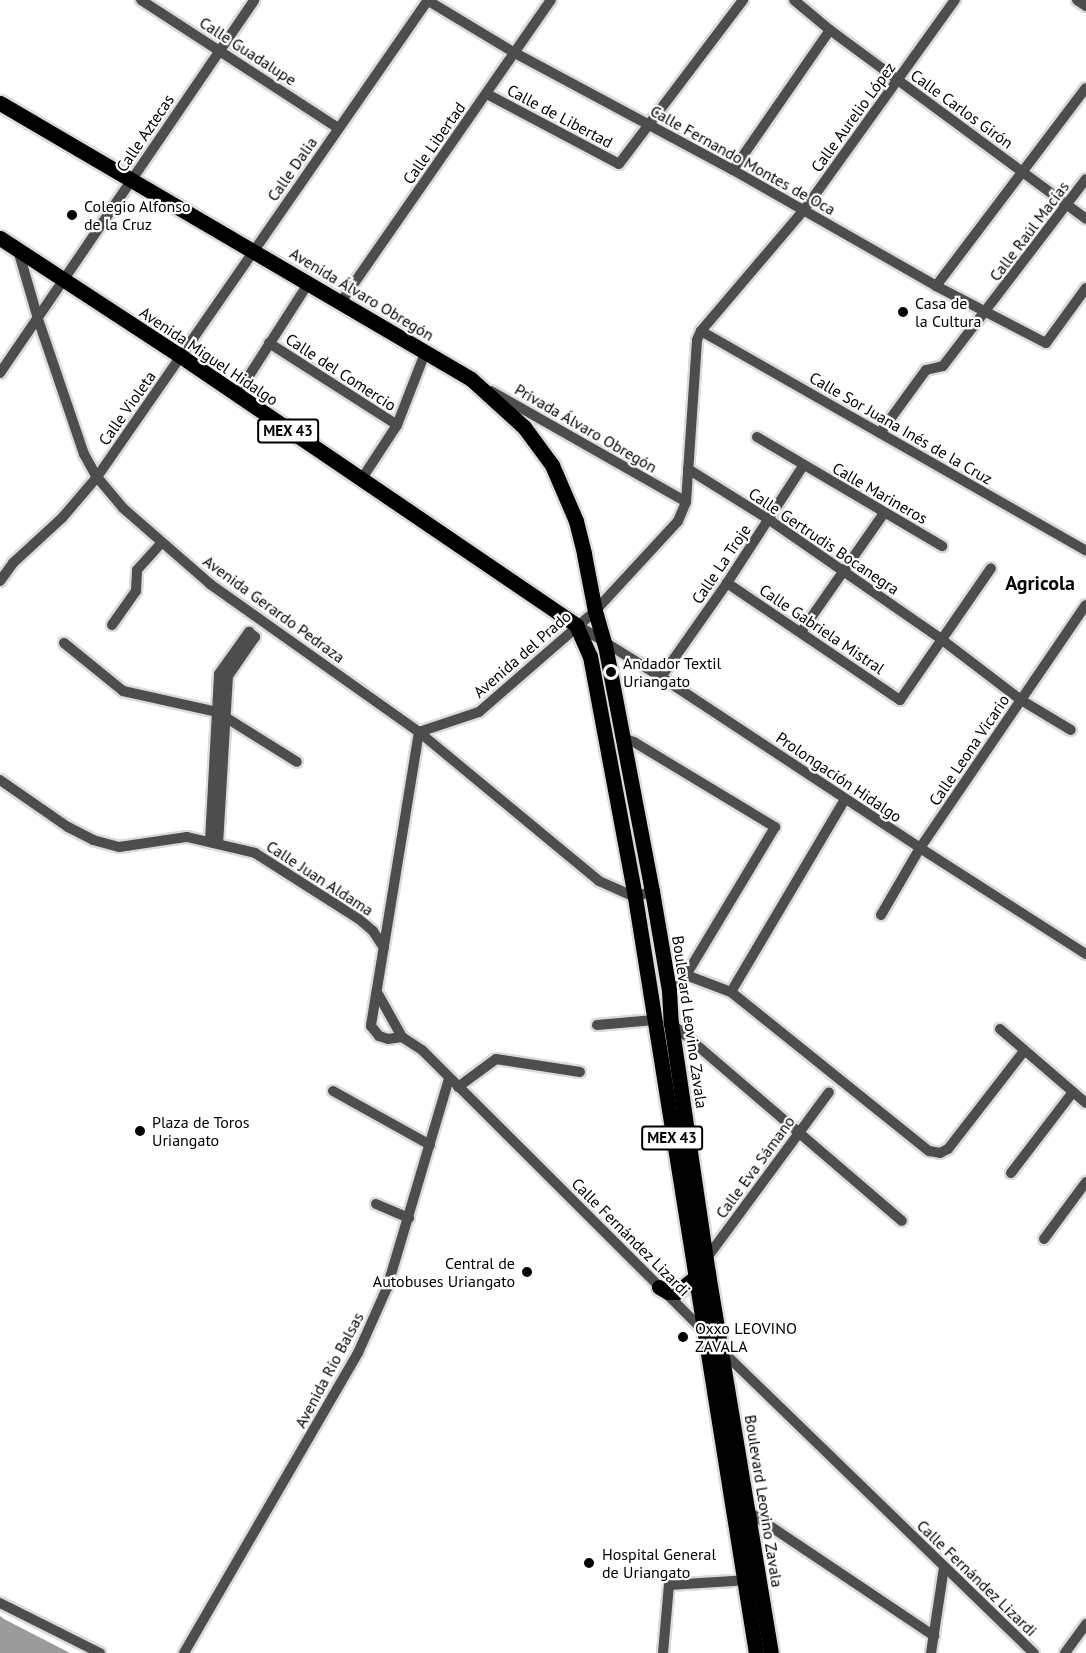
<!DOCTYPE html>
<html>
<head>
<meta charset="utf-8">
<style>
  body { margin:0 }
  #map { position:relative; width:1086px; height:1653px; overflow:hidden; background:#fff; font-family:"PT Sans",sans-serif }
  div>[style] { position:absolute }
  .water>* { inset:0; background:#9b9b9b }
  .roads { filter:drop-shadow(2px 0 #dbdbdb) drop-shadow(-2px 0 #dbdbdb) drop-shadow(0 2px #dbdbdb) drop-shadow(0 -2px #dbdbdb) }
  .minor>* { height:10px; margin:-5px; padding:0 5px; transform-origin:5px; border-radius:5px; background:#4d4d4d }
  .major>* { height:15px; margin:-7.5px; padding:0 7.5px; transform-origin:7.5px; border-radius:7.5px; background:#000 }
  .dots>* { width:16px; height:16px; translate:-50% -50%; box-sizing:border-box; border:3px solid #fff; border-radius:50% }
  span { translate:-50% -50%; white-space:nowrap; text-align:center; line-height:1.15; -webkit-text-stroke:4.5px #fff; paint-order:stroke }
  .shield-label span { padding:2px 4px; background:#fff; border:2px solid; border-radius:4px; -webkit-text-stroke-width:0 }
  .shield-label { font-size:15px; color:#000; font-weight:700 }
  .street-label { font-size:16px; color:#000 }
  .poi-label { font-size:16px; color:#000 }
  .left { translate:0 -50%; text-align:left }
  .right { translate:-100% -50%; text-align:right }
  .quarter-label { font-size:20px; color:#000; font-weight:700 }
</style>
</head>
<body>
<div id="map">
  <div class="water">
    <div style="clip-path:polygon(0 1616px,4px 1619px,70px 1653px,0 1653px)"></div>
  </div>
  <div class="roads">
    <div class="minor">
      <div style="left:141px;top:0;width:235px;rotate:33deg"></div>
      <div style="left:427px;top:0;width:103px;rotate:31.1deg"></div>
      <div style="left:515px;top:53px;width:247px;rotate:28.2deg"></div>
      <div style="left:733px;top:170px;width:234px;rotate:29.7deg"></div>
      <div style="left:936px;top:286px;width:124px;rotate:27.4deg"></div>
      <div style="left:1046px;top:343px;width:68px;rotate:-54deg"></div>
      <div style="left:794px;top:0;width:47px;rotate:39.8deg"></div>
      <div style="left:830px;top:30px;width:318px;rotate:36.4deg"></div>
      <div style="left:1077px;top:0;width:11px;rotate:34deg"></div>
      <div style="left:487px;top:94px;width:149px;rotate:27.9deg"></div>
      <div style="left:619px;top:164px;width:206px;rotate:-52.9deg"></div>
      <div style="left:733px;top:170px;width:170px;rotate:-55.3deg"></div>
      <div style="left:18px;top:250px;width:72px;rotate:73.8deg"></div>
      <div style="left:38px;top:319px;width:143px;rotate:71.2deg"></div>
      <div style="left:84px;top:454px;width:26px;rotate:61deg"></div>
      <div style="left:97px;top:477px;width:40px;rotate:50deg"></div>
      <div style="left:123px;top:508px;width:116px;rotate:41.1deg"></div>
      <div style="left:210px;top:584px;width:256px;rotate:35.3deg"></div>
      <div style="left:419px;top:732px;width:234px;rotate:39.6deg"></div>
      <div style="left:599px;top:881px;width:39px;rotate:24deg"></div>
      <div style="left:635px;top:897px;width:18px;rotate:-19deg"></div>
      <div style="left:936px;top:286px;width:248px;rotate:-52.9deg"></div>
      <div style="left:341px;top:302px;width:368px;rotate:-55.2deg"></div>
      <div style="left:701px;top:331px;width:443px;rotate:29.7deg"></div>
      <div style="left:269px;top:343px;width:152px;rotate:32.6deg"></div>
      <div style="left:0;top:373px;width:451px;rotate:-55.7deg"></div>
      <div style="left:491px;top:391px;width:224px;rotate:29.6deg"></div>
      <div style="left:236px;top:396px;width:133px;rotate:-57.3deg"></div>
      <div style="left:880px;top:433px;width:78px;rotate:-53.9deg"></div>
      <div style="left:926px;top:370px;width:17px;rotate:-13deg"></div>
      <div style="left:943px;top:366px;width:235px;rotate:-52.6deg"></div>
      <div style="left:757px;top:437px;width:215px;rotate:30.5deg"></div>
      <div style="left:688px;top:469px;width:94px;rotate:32deg"></div>
      <div style="left:768px;top:519px;width:211px;rotate:34.7deg"></div>
      <div style="left:941px;top:639px;width:101px;rotate:37.3deg"></div>
      <div style="left:1021px;top:700px;width:58px;rotate:31deg"></div>
      <div style="left:361px;top:480px;width:66px;rotate:-56.8deg"></div>
      <div style="left:397px;top:425px;width:77px;rotate:-68.7deg"></div>
      <div style="left:0;top:581px;width:22px;rotate:-54deg"></div>
      <div style="left:13px;top:563px;width:67px;rotate:-42.6deg"></div>
      <div style="left:62px;top:518px;width:54px;rotate:-49.5deg"></div>
      <div style="left:97px;top:477px;width:581px;rotate:-55.24deg"></div>
      <div style="left:727px;top:583px;width:209px;rotate:34.1deg"></div>
      <div style="left:900px;top:700px;width:160px;rotate:-55.4deg"></div>
      <div style="left:112px;top:625px;width:42px;rotate:-54.8deg"></div>
      <div style="left:136px;top:591px;width:21px;rotate:-87deg"></div>
      <div style="left:137px;top:570px;width:36px;rotate:-48deg"></div>
      <div style="left:577px;top:625px;width:99px;rotate:31.8deg"></div>
      <div style="left:661px;top:677px;width:310px;rotate:33.4deg"></div>
      <div style="left:920px;top:848px;width:197px;rotate:32.6deg"></div>
      <div style="left:801px;top:632px;width:145px;rotate:-55.1deg"></div>
      <div style="left:64px;top:643px;width:76px;rotate:39.1deg"></div>
      <div style="left:123px;top:691px;width:96px;rotate:12.6deg"></div>
      <div style="left:217px;top:712px;width:94px;rotate:32deg"></div>
      <div style="left:661px;top:677px;width:115px;rotate:-54.9deg"></div>
      <div style="left:727px;top:583px;width:140px;rotate:-57deg"></div>
      <div style="left:419px;top:732px;width:298px;rotate:99.3deg"></div>
      <div style="left:371px;top:1026px;width:13px;rotate:51deg"></div>
      <div style="left:379px;top:1036px;width:9px;rotate:18deg"></div>
      <div style="left:388px;top:1039px;width:14px;rotate:-8deg"></div>
      <div style="left:402px;top:1037px;width:24px;rotate:33deg"></div>
      <div style="left:422px;top:1050px;width:398px;rotate:44.9deg"></div>
      <div style="left:419px;top:732px;width:63px;rotate:-18.4deg"></div>
      <div style="left:479px;top:712px;width:154px;rotate:-41deg"></div>
      <div style="left:595px;top:611px;width:122px;rotate:-47.3deg"></div>
      <div style="left:678px;top:521px;width:21px;rotate:-67deg"></div>
      <div style="left:686px;top:502px;width:162px;rotate:-86.1deg"></div>
      <div style="left:697px;top:340px;width:10px;rotate:-66deg"></div>
      <div style="left:701px;top:331px;width:159px;rotate:-49.6deg"></div>
      <div style="left:804px;top:210px;width:259px;rotate:-54.3deg"></div>
      <div style="left:623px;top:738px;width:12px;rotate:20deg"></div>
      <div style="left:634px;top:742px;width:165px;rotate:31.1deg"></div>
      <div style="left:775px;top:827px;width:184px;rotate:121deg"></div>
      <div style="left:680px;top:985px;width:12px;rotate:156deg"></div>
      <div style="left:0;top:780px;width:83px;rotate:34.7deg"></div>
      <div style="left:68px;top:827px;width:28px;rotate:27deg"></div>
      <div style="left:93px;top:840px;width:27px;rotate:15deg"></div>
      <div style="left:119px;top:847px;width:69px;rotate:-8.4deg"></div>
      <div style="left:187px;top:837px;width:70px;rotate:13.2deg"></div>
      <div style="left:255px;top:853px;width:123px;rotate:32.4deg"></div>
      <div style="left:359px;top:919px;width:18px;rotate:41deg"></div>
      <div style="left:373px;top:931px;width:20px;rotate:57deg"></div>
      <div style="left:210px;top:841px;width:167px;rotate:-86.9deg"></div>
      <div style="left:219px;top:674px;width:52px;rotate:-54.5deg"></div>
      <div style="left:249px;top:632px;width:8px;rotate:40deg"></div>
      <div style="left:255px;top:637px;width:47px;rotate:124.7deg"></div>
      <div style="left:228px;top:676px;width:166px;rotate:93.4deg"></div>
      <div style="left:881px;top:915px;width:78px;rotate:-59.8deg"></div>
      <div style="left:920px;top:848px;width:294px;rotate:-55.7deg"></div>
      <div style="left:686px;top:975px;width:48px;rotate:20.7deg"></div>
      <div style="left:731px;top:992px;width:254px;rotate:38.8deg"></div>
      <div style="left:929px;top:1151px;width:11px;rotate:10deg"></div>
      <div style="left:940px;top:1153px;width:9px;rotate:-27deg"></div>
      <div style="left:948px;top:1149px;width:124px;rotate:-52.2deg"></div>
      <div style="left:731px;top:992px;width:224px;rotate:-59.4deg"></div>
      <div style="left:378px;top:994px;width:49px;rotate:60.8deg"></div>
      <div style="left:671px;top:1023px;width:304px;rotate:40.6deg"></div>
      <div style="left:597px;top:1025px;width:57px;rotate:-5deg"></div>
      <div style="left:1000px;top:1029px;width:113px;rotate:40.7deg"></div>
      <div style="left:458px;top:1087px;width:47px;rotate:-36.4deg"></div>
      <div style="left:496px;top:1059px;width:85px;rotate:8.8deg"></div>
      <div style="left:333px;top:1091px;width:111px;rotate:29.1deg"></div>
      <div style="left:1011px;top:1173px;width:102px;rotate:-52.6deg"></div>
      <div style="left:376px;top:1204px;width:36px;rotate:23deg"></div>
      <div style="left:1044px;top:1239px;width:71px;rotate:-53.6deg"></div>
      <div style="left:706px;top:1259px;width:207px;rotate:-53.6deg"></div>
      <div style="left:720px;top:1349px;width:437px;rotate:44.1deg"></div>
      <div style="left:749px;top:1512px;width:223px;rotate:33.8deg"></div>
      <div style="left:0;top:1603px;width:112px;rotate:26.6deg"></div>
      <div style="left:184px;top:1653px;width:347px;rotate:-59.9deg"></div>
      <div style="left:358px;top:1353px;width:71px;rotate:-66deg"></div>
      <div style="left:387px;top:1288px;width:218px;rotate:-73.5deg"></div>
      <div style="left:663px;top:1653px;width:68px;rotate:-85deg"></div>
      <div style="left:669px;top:1585px;width:80px;rotate:-3.6deg"></div>
      <div style="left:931px;top:1653px;width:87px;rotate:-81.4deg"></div>
      <div style="left:1065px;top:1653px;width:36px;rotate:-54deg"></div>
    </div>
    <div class="major">
      <div style="left:0;top:103px;width:546px;rotate:30.37deg"></div>
      <div style="left:471px;top:379px;width:72px;rotate:42.2deg"></div>
      <div style="left:524px;top:427px;width:47px;rotate:53.6deg"></div>
      <div style="left:552px;top:465px;width:61px;rotate:66.8deg"></div>
      <div style="left:576px;top:521px;width:34px;rotate:76deg"></div>
      <div style="left:584px;top:554px;width:58px;rotate:79.1deg"></div>
      <div style="left:595px;top:611px;width:35px;rotate:74deg"></div>
      <div style="left:605px;top:645px;width:250px;rotate:79.2deg"></div>
      <div style="left:652px;top:891px;width:100px;rotate:80.3deg"></div>
      <div style="left:669px;top:990px;width:33px;rotate:87deg"></div>
      <div style="left:671px;top:1023px;width:253px;rotate:81.6deg"></div>
      <div style="left:708px;top:1273px;width:385px;rotate:80.6deg"></div>
      <div style="left:0;top:238px;width:217px;rotate:33.2deg"></div>
      <div style="left:182px;top:357px;width:477px;rotate:34.2deg"></div>
      <div style="left:576px;top:625px;width:34px;rotate:66deg"></div>
      <div style="left:590px;top:656px;width:245px;rotate:79.4deg"></div>
      <div style="left:635px;top:897px;width:766px;rotate:80.91deg"></div>
      <div style="left:659px;top:1287px;width:10px;rotate:29deg"></div>
      <div style="left:668px;top:1292px;width:9px"></div>
      <div style="left:677px;top:1292px;width:27px;rotate:-39deg"></div>
    </div>
  </div>
  <div class="dots">
    <div style="left:72px;top:215px;background:#000"></div>
    <div style="left:903px;top:312px;background:#000"></div>
    <div style="left:611px;top:672px;background:#000"></div>
    <div style="left:140px;top:1131px;background:#000"></div>
    <div style="left:527px;top:1272px;background:#000"></div>
    <div style="left:683px;top:1337px;background:#000"></div>
    <div style="left:589px;top:1563px;background:#000"></div>
  </div>
  <div class="shield-label">
    <span style="left:288px;top:431px">MEX 43</span>
    <span style="left:672px;top:1138px">MEX 43</span>
  </div>
  <div class="street-label">
    <span style="left:248px;top:51px;rotate:33deg">Calle Guadalupe</span>
    <span style="left:962px;top:109px;rotate:36deg">Calle Carlos Girón</span>
    <span style="left:560px;top:116px;rotate:28deg">Calle de Libertad</span>
    <span style="left:853px;top:117px;rotate:-54deg">Calle Aurelio López</span>
    <span style="left:145px;top:133px;rotate:-56deg">Calle Aztecas</span>
    <span style="left:434px;top:143px;rotate:-55deg">Calle Libertad</span>
    <span style="left:743px;top:160px;rotate:29deg">Calle Fernando Montes de Oca</span>
    <span style="left:292px;top:169px;rotate:-55deg">Calle Dalia</span>
    <span style="left:1029px;top:231px;rotate:-53deg">Calle Raúl Macías</span>
    <span style="left:362px;top:294px;rotate:31deg">Avenida Álvaro Obregón</span>
    <span style="left:209px;top:356px;rotate:34deg">Avenida Miguel Hidalgo</span>
    <span style="left:341px;top:372px;rotate:33deg">Calle del Comercio</span>
    <span style="left:127px;top:408px;rotate:-55deg">Calle Violeta</span>
    <span style="left:586px;top:428px;rotate:30deg">Privada Álvaro Obregón</span>
    <span style="left:901px;top:428px;rotate:30deg">Calle Sor Juana Inés de la Cruz</span>
    <span style="left:880px;top:493px;rotate:30deg">Calle Marineros</span>
    <span style="left:824px;top:541px;rotate:34deg">Calle Gertrudis Bocanegra</span>
    <span style="left:721px;top:564px;rotate:-56deg">Calle La Troje</span>
    <span style="left:274px;top:609px;rotate:36deg">Avenida Gerardo Pedraza</span>
    <span style="left:822px;top:629px;rotate:34deg">Calle Gabriela Mistral</span>
    <span style="left:522px;top:654px;rotate:-41deg">Avenida del Prado</span>
    <span style="left:969px;top:750px;rotate:-56deg">Calle Leona Vicario</span>
    <span style="left:839px;top:777px;rotate:34deg">Prolongación Hidalgo</span>
    <span style="left:320px;top:878px;rotate:33deg">Calle Juan Aldama</span>
    <span style="left:690px;top:1022px;rotate:82deg">Boulevard Leovino Zavala</span>
    <span style="left:755px;top:1167px;rotate:-54deg">Calle Eva Sámano</span>
    <span style="left:631px;top:1237px;rotate:45deg">Calle Fernández Lizardi</span>
    <span style="left:329px;top:1370px;rotate:-62deg">Avenida Río Balsas</span>
    <span style="left:764px;top:1501px;rotate:81deg">Boulevard Leovino Zavala</span>
    <span style="left:977px;top:1578px;rotate:44deg">Calle Fernández Lizardi</span>
  </div>
  <div class="poi-label">
    <span class="left" style="left:84px;top:215px">Colegio Alfonso<br>de la Cruz</span>
    <span class="left" style="left:915px;top:312px">Casa de<br>la Cultura</span>
    <span class="left" style="left:623px;top:672px">Andador Textil<br>Uriangato</span>
    <span class="left" style="left:152px;top:1131px">Plaza de Toros<br>Uriangato</span>
    <span class="right" style="left:515px;top:1272px">Central de<br>Autobuses Uriangato</span>
    <span class="left" style="left:695px;top:1337px">Oxxo LEOVINO<br>ZAVALA</span>
    <span class="left" style="left:602px;top:1563px">Hospital General<br>de Uriangato</span>
  </div>
  <div class="quarter-label">
    <span style="left:1040px;top:583px">Agricola</span>
  </div>
</div>
</body>
</html>
